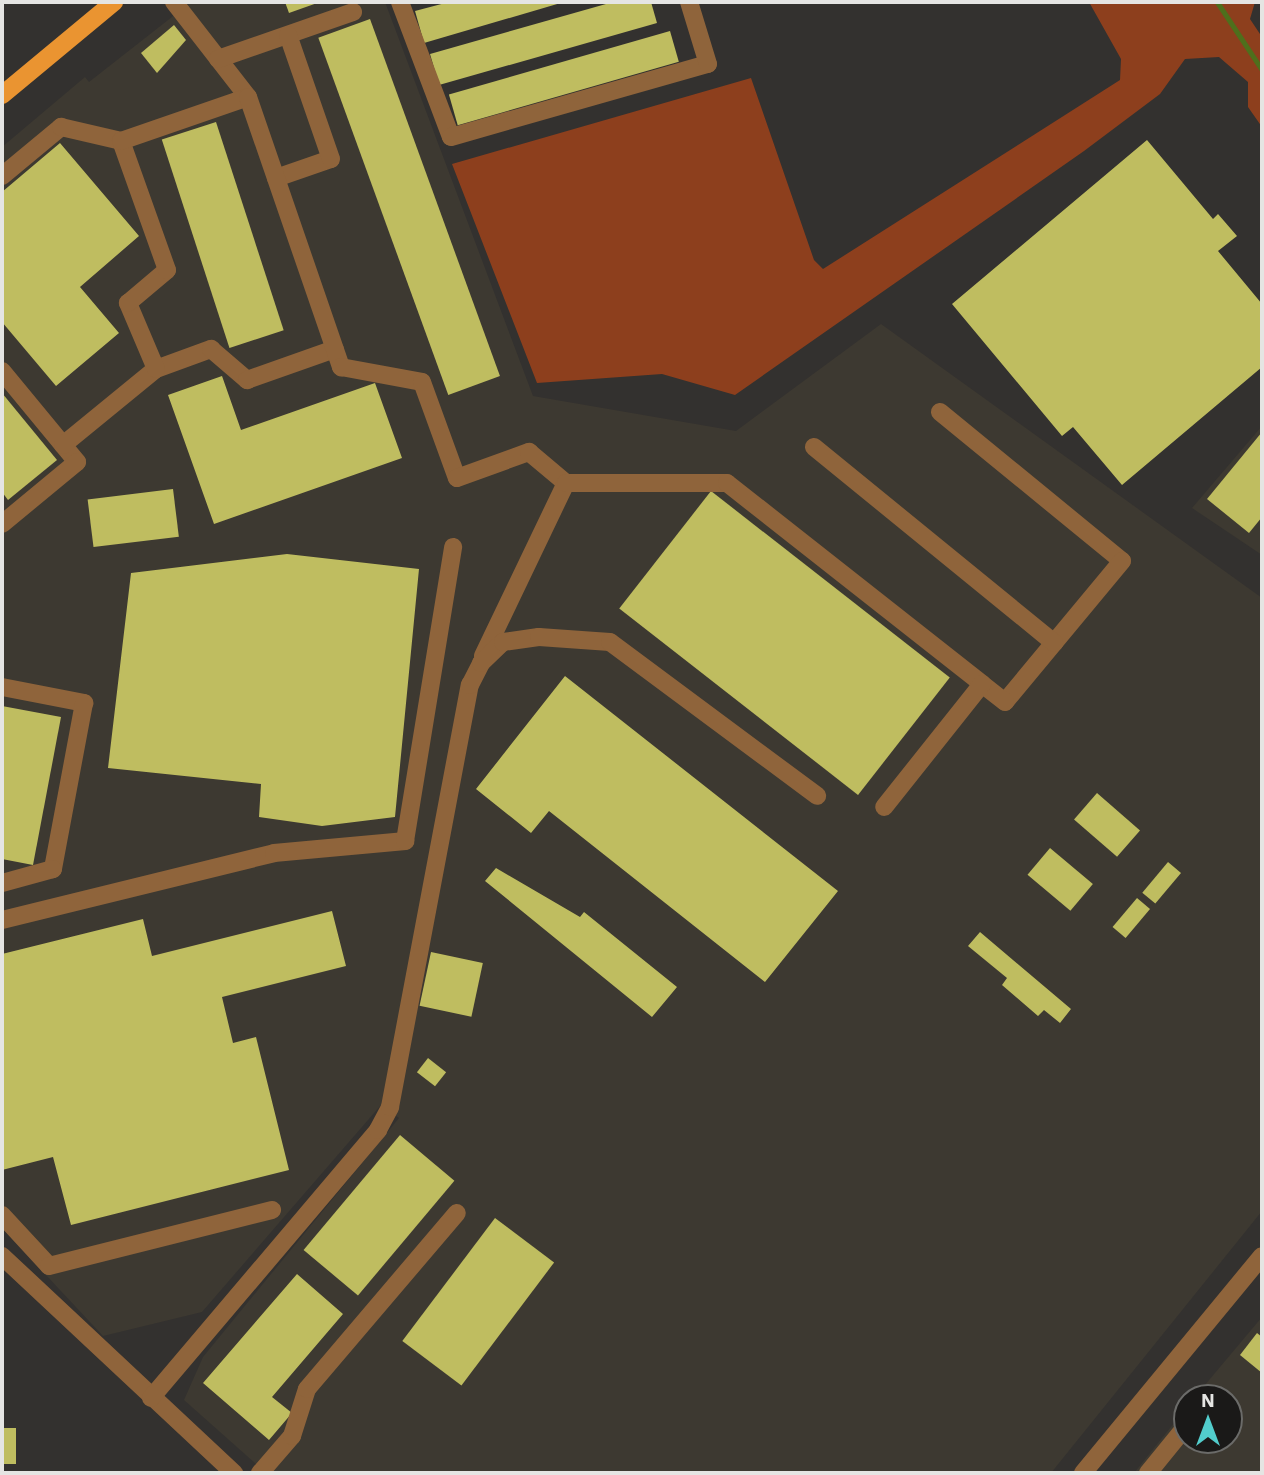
<!DOCTYPE html>
<html>
<head>
<meta charset="utf-8">
<style>
  body { margin:0 }
  #map { position:relative; width:1264px; height:1475px; overflow:hidden; background:#33312f; font-family:"IBM Plex Sans",sans-serif }
  div>[style] { position:absolute }
  .built>* { inset:0; background:#3d3931 }
  .forest>* { inset:0; background:#8d3f1d }
  .stream>* { height:5px; margin:-2.5px; padding:0 2.5px; transform-origin:2.5px; border-radius:2.5px; background:#4e6f1c }
  .building>* { inset:0; background:#bfbd60; transform-origin:0 0 }
  .minor>* { height:18px; margin:-9px; padding:0 9px; transform-origin:9px; border-radius:9px; background:#8f643b }
  .major>* { height:18px; margin:-9px; padding:0 9px; transform-origin:9px; border-radius:9px; background:#ea9431 }
  span { translate:-50% -50%; white-space:nowrap; text-align:center; line-height:1.15; -webkit-text-stroke:7px #1a1918; paint-order:stroke }
  .frame { position:absolute; inset:0; border:4px solid #e5e5e3; pointer-events:none }
  .north { position:absolute; left:1173px; top:1384px; width:70px; height:70px; box-sizing:border-box; background:#1a1918; border:2px solid #6b6b69; border-radius:50%; rotate:0deg; font-size:19px; font-weight:700; line-height:28px; text-align:center; color:#e5e5e3 }
  .north::after { content:''; display:block; margin:auto; width:24px; height:32px; background:#52cdcc; clip-path:polygon(50% 0,100% 100%,50% 72%,0 100%) }
</style>
</head>
<body>
<div id="map">
  <div class="built">
    <div style="clip-path:polygon(191px 2px,385px 2px,533px 396px,736px 431px,881px 324px,1262px 598px,1262px 1211px,1051px 1473px,266px 1473px,184px 1400px,203px 1357px,399px 1118px,381px 1105px,202px 1312px,103px 1336px,2px 1228px,2px 147px,85px 77px,89px 82px)"></div>
    <div style="clip-path:polygon(1262px 426px,1262px 555px,1192px 508px)"></div>
    <div style="clip-path:polygon(1262px 1317px,1262px 1473px,1134px 1473px,1187px 1407px,1187px 1440px,1229px 1440px,1229px 1398px,1194px 1398px)"></div>
  </div>
  <div class="forest">
    <div style="clip-path:polygon(1089px 2px,1255px 2px,1250px 19px,1262px 37px,1262px 127px,1248px 107px,1248px 82px,1219px 57px,1185px 59px,1160px 94px,1084px 151px,735px 395px,662px 374px,537px 383px,452px 164px,751px 78px,814px 260px,823px 269px,1120px 80px,1121px 59px)"></div>
  </div>
  <div class="stream">
    <div style="left:1217px;top:2px;width:82px;rotate:56.5deg"></div>
  </div>
  <div class="building">
    <div style="clip-path:polygon(285px 2px,320px 2px,289px 13px)"></div>
    <div style="clip-path:polygon(449px 2px,564px 2px,424px 43px,415px 11px)"></div>
    <div style="clip-path:polygon(613px 2px,651px 2px,657px 23px,439px 85px,430px 54px)"></div>
    <div style="left:370px;top:19px;width:380px;height:55px;rotate:70deg"></div>
    <div style="clip-path:polygon(174px 25px,186px 40px,157px 73px,141px 53px)"></div>
    <div style="left:670px;top:31px;width:32px;height:230px;rotate:74deg"></div>
    <div style="left:216px;top:122px;width:219px;height:57px;rotate:72deg"></div>
    <div style="clip-path:polygon(1147px 140px,1213px 219px,1218px 214px,1237px 236px,1218px 251px,1262px 304px,1262px 367px,1122px 485px,1073px 427px,1062px 436px,952px 304px)"></div>
    <div style="clip-path:polygon(60px 143px,139px 236px,80px 287px,119px 333px,56px 386px,2px 322px,2px 192px)"></div>
    <div style="clip-path:polygon(222px 376px,241px 430px,375px 383px,402px 458px,214px 524px,168px 395px)"></div>
    <div style="clip-path:polygon(2px 393px,57px 460px,8px 500px,2px 492px)"></div>
    <div style="clip-path:polygon(1262px 432px,1262px 517px,1249px 533px,1207px 499px)"></div>
    <div style="left:173px;top:489px;width:48px;height:86px;rotate:83deg"></div>
    <div style="left:711px;top:491px;width:303px;height:149px;rotate:38deg"></div>
    <div style="clip-path:polygon(287px 554px,419px 569px,395px 817px,322px 826px,259px 817px,261px 784px,108px 768px,131px 573px)"></div>
    <div style="clip-path:polygon(565px 676px,838px 891px,765px 982px,549px 811px,531px 833px,476px 789px)"></div>
    <div style="clip-path:polygon(2px 706px,61px 717px,33px 865px,2px 859px)"></div>
    <div style="left:1097px;top:793px;width:57px;height:35px;rotate:41deg"></div>
    <div style="left:1050px;top:848px;width:56px;height:35px;rotate:40deg"></div>
    <div style="left:1168px;top:862px;width:17px;height:40px;rotate:40deg"></div>
    <div style="clip-path:polygon(496px 868px,580px 917px,584px 912px,677px 987px,652px 1017px,485px 881px)"></div>
    <div style="left:1137px;top:898px;width:17px;height:38px;rotate:40deg"></div>
    <div style="clip-path:polygon(332px 911px,346px 966px,222px 997px,233px 1043px,256px 1037px,289px 1170px,71px 1225px,53px 1157px,2px 1170px,2px 954px,143px 919px,152px 956px)"></div>
    <div style="clip-path:polygon(980px 932px,1071px 1009px,1060px 1023px,1044px 1010px,1038px 1016px,1002px 985px,1007px 978px,968px 946px)"></div>
    <div style="left:431px;top:952px;width:53px;height:55px;rotate:12deg"></div>
    <div style="left:428px;top:1058px;width:23px;height:18px;rotate:38deg"></div>
    <div style="left:400px;top:1135px;width:71px;height:150px;rotate:40deg"></div>
    <div style="left:495px;top:1218px;width:74px;height:154px;rotate:37deg"></div>
    <div style="clip-path:polygon(297px 1274px,343px 1314px,272px 1397px,292px 1413px,269px 1440px,203px 1383px)"></div>
    <div style="clip-path:polygon(1257px 1333px,1262px 1337px,1262px 1373px,1240px 1355px)"></div>
    <div style="left:2px;top:1428px;width:14px;height:36px"></div>
  </div>
  <div class="minor">
    <div style="left:174px;top:2px;width:120px;rotate:52.1deg"></div>
    <div style="left:400px;top:2px;width:144px;rotate:69.3deg"></div>
    <div style="left:451px;top:137px;width:267px;rotate:-15.9deg"></div>
    <div style="left:708px;top:64px;width:65px;rotate:-107deg"></div>
    <div style="left:218px;top:59px;width:143px;rotate:-19.2deg"></div>
    <div style="left:2px;top:176px;width:77px;rotate:-39.7deg"></div>
    <div style="left:61px;top:127px;width:62px;rotate:13.1deg"></div>
    <div style="left:276px;top:178px;width:58px;rotate:-19.1deg"></div>
    <div style="left:331px;top:159px;width:131px;rotate:-109.1deg"></div>
    <div style="left:156px;top:369px;width:59px;rotate:-20deg"></div>
    <div style="left:211px;top:349px;width:48px;rotate:40.7deg"></div>
    <div style="left:247px;top:380px;width:93px;rotate:-19.4deg"></div>
    <div style="left:2px;top:371px;width:118px;rotate:50.5deg"></div>
    <div style="left:77px;top:462px;width:97px;rotate:140.4deg"></div>
    <div style="left:940px;top:412px;width:235px;rotate:39.3deg"></div>
    <div style="left:1122px;top:561px;width:183px;rotate:129.7deg"></div>
    <div style="left:1005px;top:702px;width:29px;rotate:-142deg"></div>
    <div style="left:63px;top:445px;width:120px;rotate:-39.3deg"></div>
    <div style="left:156px;top:369px;width:72px;rotate:-113deg"></div>
    <div style="left:128px;top:303px;width:51px;rotate:-40.2deg"></div>
    <div style="left:167px;top:270px;width:137px;rotate:-109.6deg"></div>
    <div style="left:121px;top:141px;width:134px;rotate:-19.1deg"></div>
    <div style="left:248px;top:97px;width:286px;rotate:71deg"></div>
    <div style="left:341px;top:367px;width:82px;rotate:10.5deg"></div>
    <div style="left:422px;top:382px;width:102px;rotate:70deg"></div>
    <div style="left:457px;top:478px;width:77px;rotate:-19.9deg"></div>
    <div style="left:529px;top:452px;width:48px;rotate:40deg"></div>
    <div style="left:814px;top:447px;width:310px;rotate:39.2deg"></div>
    <div style="left:483px;top:656px;width:192px;rotate:-64.4deg"></div>
    <div style="left:566px;top:483px;width:161px"></div>
    <div style="left:727px;top:483px;width:325px;rotate:38.2deg"></div>
    <div style="left:982px;top:684px;width:157px;rotate:128.5deg"></div>
    <div style="left:2px;top:687px;width:84px;rotate:11deg"></div>
    <div style="left:84px;top:703px;width:169px;rotate:100.6deg"></div>
    <div style="left:53px;top:869px;width:53px;rotate:164.6deg"></div>
    <div style="left:2px;top:920px;width:280px;rotate:-13.8deg"></div>
    <div style="left:274px;top:853px;width:132px;rotate:-5.2deg"></div>
    <div style="left:405px;top:841px;width:298px;rotate:-80.7deg"></div>
    <div style="left:2px;top:1215px;width:69px;rotate:47.3deg"></div>
    <div style="left:49px;top:1266px;width:230px;rotate:-14.1deg"></div>
    <div style="left:2px;top:1256px;width:318px;rotate:43.1deg"></div>
    <div style="left:151px;top:1398px;width:351px;rotate:-49.7deg"></div>
    <div style="left:378px;top:1130px;width:26px;rotate:-62deg"></div>
    <div style="left:390px;top:1107px;width:430px;rotate:-79.3deg"></div>
    <div style="left:470px;top:685px;width:25px;rotate:-63deg"></div>
    <div style="left:481px;top:663px;width:30px;rotate:-44deg"></div>
    <div style="left:503px;top:642px;width:36px;rotate:-8deg"></div>
    <div style="left:539px;top:637px;width:71px;rotate:4deg"></div>
    <div style="left:610px;top:642px;width:258px;rotate:36.6deg"></div>
    <div style="left:260px;top:1473px;width:49px;rotate:-49.1deg"></div>
    <div style="left:292px;top:1436px;width:49px;rotate:-72.3deg"></div>
    <div style="left:307px;top:1389px;width:231px;rotate:-49.6deg"></div>
    <div style="left:1083px;top:1473px;width:281px;rotate:-50.5deg"></div>
    <div style="left:1148px;top:1473px;width:62px;rotate:-50.9deg"></div>
  </div>
  <div class="major">
    <div style="left:2px;top:95px;width:146px;rotate:-39.7deg"></div>
  </div>
  <div class="frame"></div>
  <div class="north">N</div>
</div>
</body>
</html>
